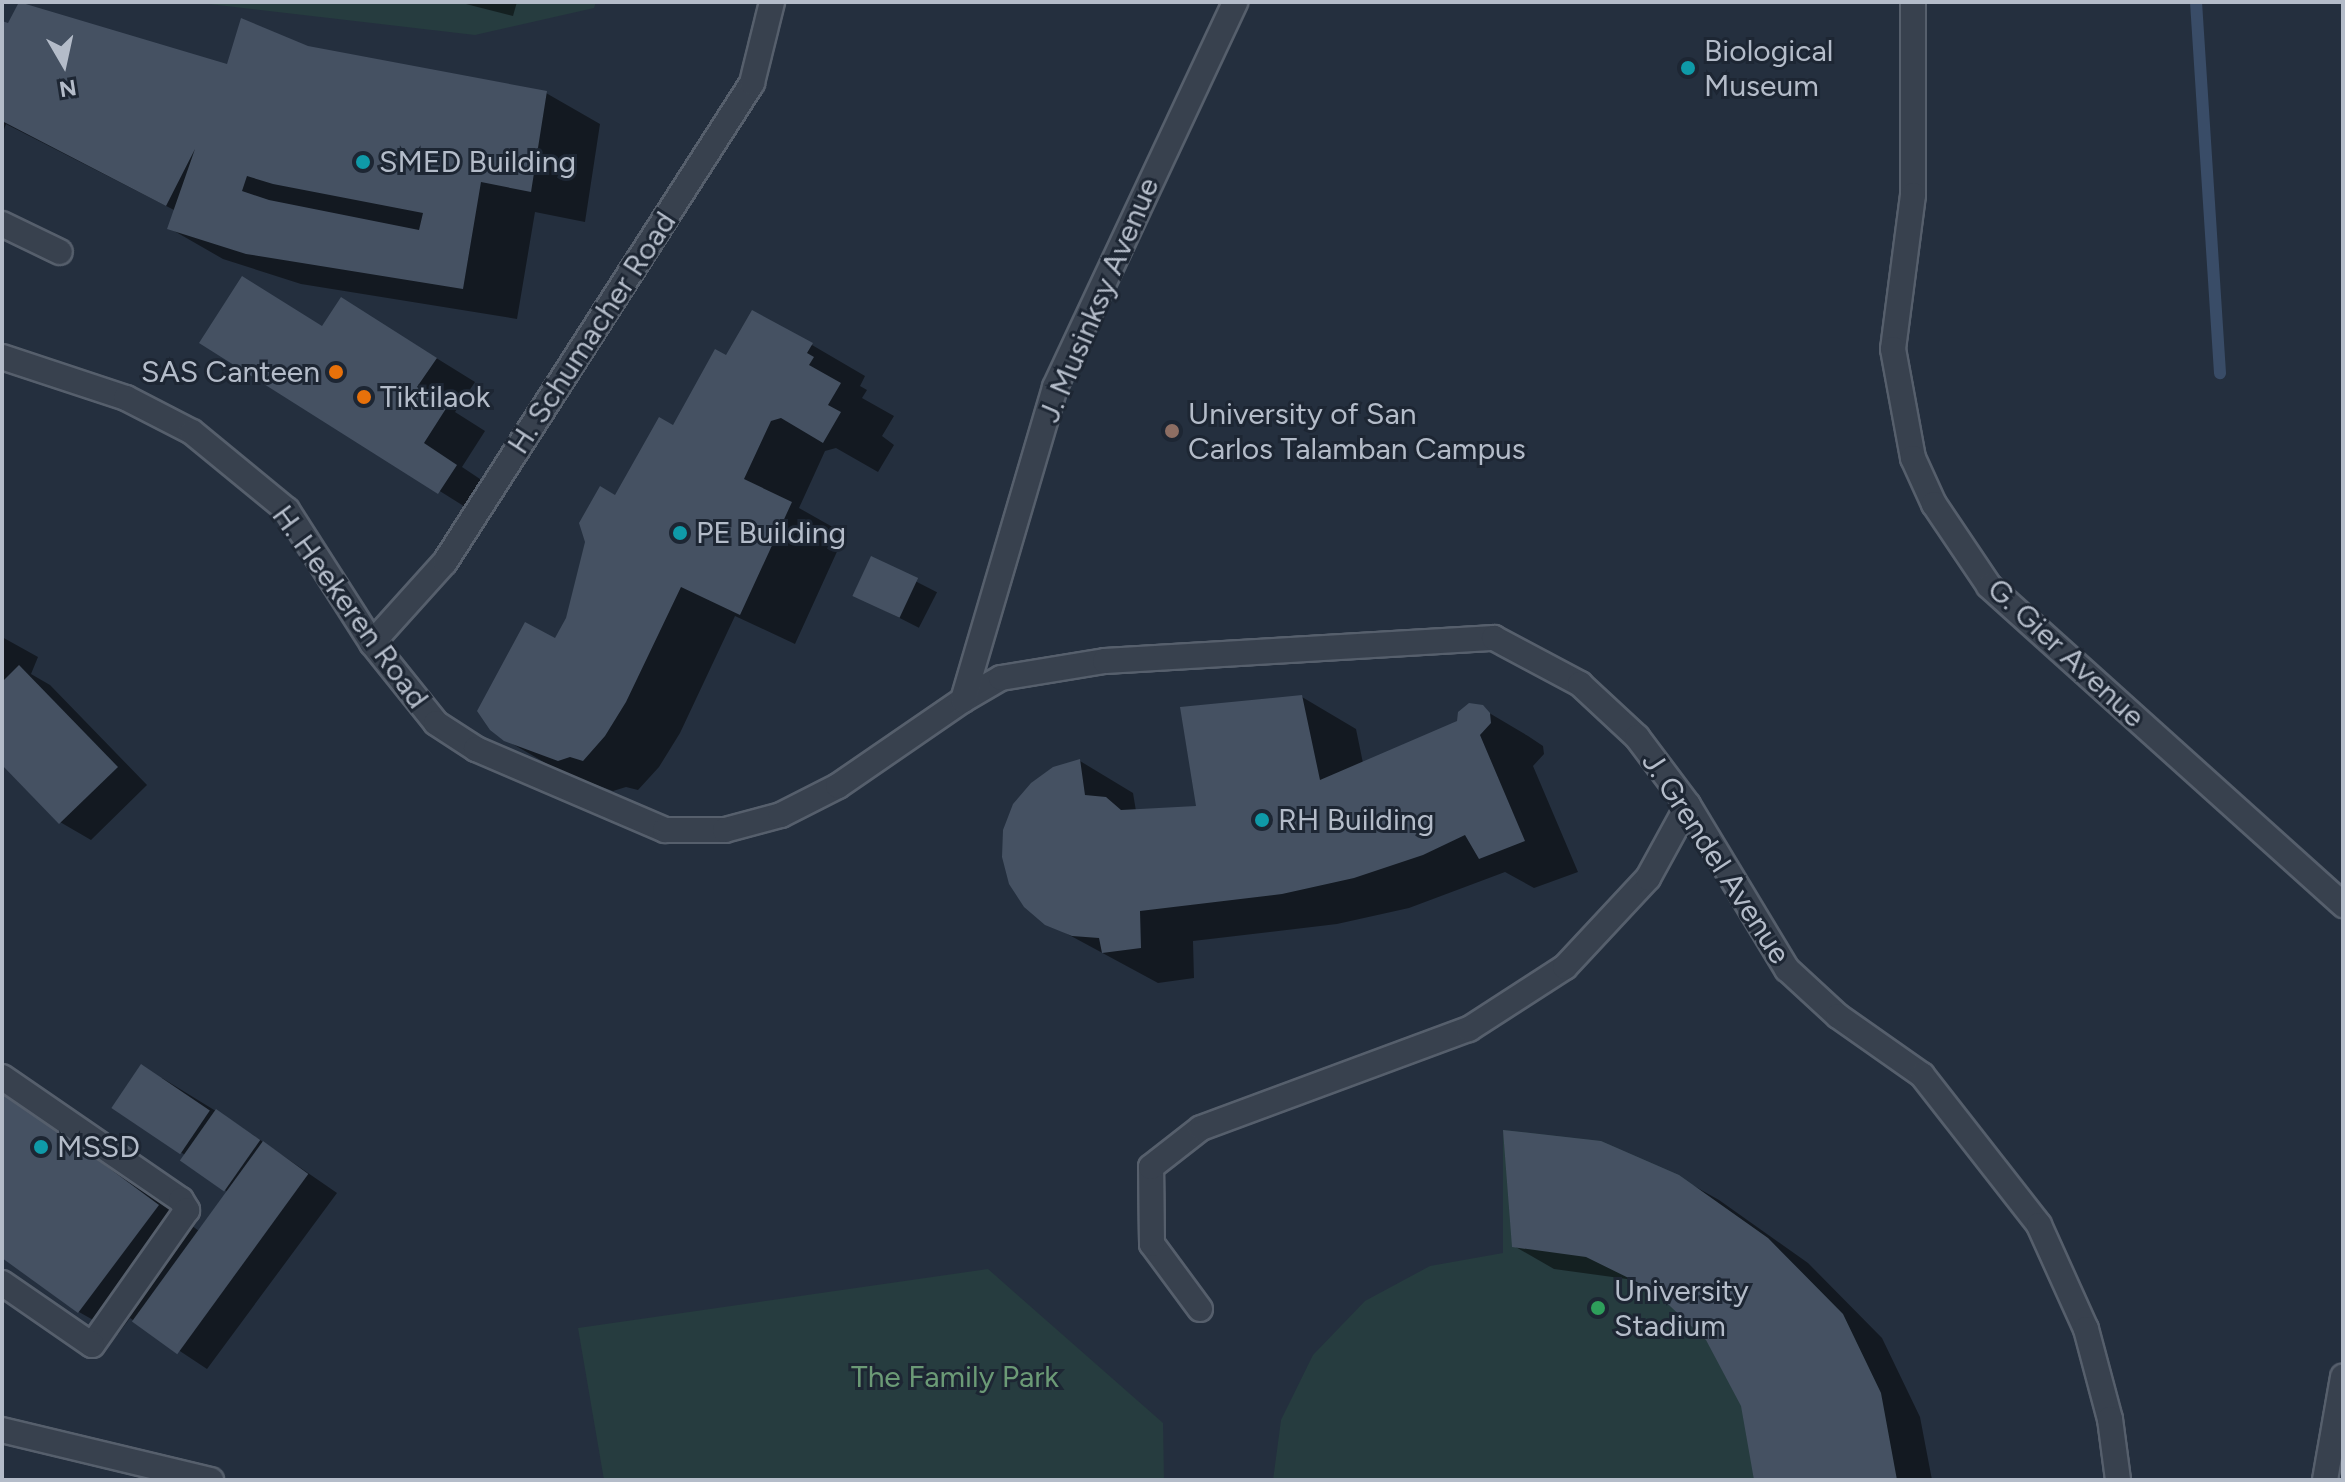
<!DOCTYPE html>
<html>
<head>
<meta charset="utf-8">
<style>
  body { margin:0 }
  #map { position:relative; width:2345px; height:1482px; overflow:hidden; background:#242f3e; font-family:Figtree,sans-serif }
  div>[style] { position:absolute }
  .green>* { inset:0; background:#263c3f }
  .shadow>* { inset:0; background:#0007; transform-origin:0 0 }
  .stream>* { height:12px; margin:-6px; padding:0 6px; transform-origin:6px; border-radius:6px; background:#394c67 }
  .building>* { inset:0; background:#455162; transform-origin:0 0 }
  .roads { filter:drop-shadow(2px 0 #565f6c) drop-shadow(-2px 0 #565f6c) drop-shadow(0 2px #565f6c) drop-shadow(0 -2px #565f6c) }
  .lane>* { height:24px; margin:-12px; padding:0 12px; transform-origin:12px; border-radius:12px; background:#38414e }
  .dots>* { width:22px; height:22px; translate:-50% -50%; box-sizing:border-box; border:4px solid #1d2633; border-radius:50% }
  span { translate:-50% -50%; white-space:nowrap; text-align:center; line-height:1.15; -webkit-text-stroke:6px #1d2633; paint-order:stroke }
  .poi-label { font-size:30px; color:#b4bcc9 }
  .left { translate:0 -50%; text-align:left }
  .right { translate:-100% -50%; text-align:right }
  .street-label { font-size:30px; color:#b4bcc9 }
  .park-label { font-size:30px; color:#6b9a76 }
  .frame { position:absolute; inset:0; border:4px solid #b4bcc9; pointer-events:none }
  .north { position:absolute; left:24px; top:24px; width:80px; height:80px; -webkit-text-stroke:6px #1d2633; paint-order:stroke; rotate:171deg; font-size:22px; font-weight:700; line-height:32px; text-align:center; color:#b4bcc9 }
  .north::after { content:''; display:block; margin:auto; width:28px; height:36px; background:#b4bcc9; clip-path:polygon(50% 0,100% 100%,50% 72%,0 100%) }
</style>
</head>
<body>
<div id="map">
  <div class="green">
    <div style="clip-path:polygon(192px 2px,596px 2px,594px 8px,475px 35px)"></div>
    <div style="clip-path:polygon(1503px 1130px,1601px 1141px,1679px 1175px,1768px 1238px,1843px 1314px,1881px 1393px,1897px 1480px,1273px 1480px,1281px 1420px,1313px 1355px,1365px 1301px,1430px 1266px,1503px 1253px)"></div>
    <div style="clip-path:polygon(988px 1269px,1163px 1423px,1164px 1480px,604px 1480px,578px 1328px)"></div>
  </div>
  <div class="shadow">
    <div style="clip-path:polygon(458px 2px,517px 2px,513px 16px)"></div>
    <div style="clip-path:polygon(2px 23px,227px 66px,307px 48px,546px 93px,600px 124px,585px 222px,535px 212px,517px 319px,301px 284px,223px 259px,169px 228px,176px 211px,6px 124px,2px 135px)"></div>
    <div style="clip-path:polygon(341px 299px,475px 382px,455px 412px,485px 431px,462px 467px,495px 489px,478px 515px,202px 342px,323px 328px)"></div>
    <div style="clip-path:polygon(812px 345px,865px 376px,860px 386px,867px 390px,862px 398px,894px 416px,882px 436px,894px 445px,878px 472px,836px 448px,825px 451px,799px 508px,845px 534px,795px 644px,735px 616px,680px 733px,659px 767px,638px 790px,626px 787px,613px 791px,561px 772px,506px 740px,568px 619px,616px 497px,727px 358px)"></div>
    <div style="left:872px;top:559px;width:73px;height:40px;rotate:27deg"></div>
    <div style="clip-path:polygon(2px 637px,38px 657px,31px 674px,50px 685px,147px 785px,91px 840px,60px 822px,2px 762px)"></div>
    <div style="clip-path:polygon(1302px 697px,1356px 729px,1363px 763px,1458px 723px,1474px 704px,1528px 736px,1543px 746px,1544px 754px,1533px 766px,1578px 872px,1534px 888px,1505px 872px,1409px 908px,1337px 924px,1193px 941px,1194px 978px,1158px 983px,1047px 923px,1080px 761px,1133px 793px,1136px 811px,1198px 808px)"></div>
    <div style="clip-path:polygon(162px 1078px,237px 1124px,337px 1193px,207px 1369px,130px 1318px,118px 1334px,79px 1312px,2px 1255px,2px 1085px,199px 1231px,228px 1192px,182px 1160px,185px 1155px,114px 1108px)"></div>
    <div style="clip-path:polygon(1678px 1177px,1719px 1200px,1808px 1263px,1882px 1338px,1920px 1417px,1932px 1480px,1756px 1480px,1743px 1405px,1708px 1339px,1662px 1296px,1627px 1279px,1554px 1269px,1514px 1246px)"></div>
  </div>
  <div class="stream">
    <div style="left:2196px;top:2px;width:372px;rotate:86.3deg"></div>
  </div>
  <div class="building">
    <div style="clip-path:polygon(evenodd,19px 2px,227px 64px,241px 18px,308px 46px,547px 91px,531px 192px,481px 182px,463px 289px,246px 254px,167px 229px,195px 149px,166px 206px,2px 121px,2px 21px,8px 23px,19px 2px,247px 176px,273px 184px,423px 213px,419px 230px,269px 200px,242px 191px,247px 176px)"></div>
    <div style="clip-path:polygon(242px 276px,322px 326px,341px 297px,437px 358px,417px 387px,447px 407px,424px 443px,457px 465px,438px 494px,199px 343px)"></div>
    <div style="clip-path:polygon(752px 310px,813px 343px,807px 353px,814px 357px,809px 365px,841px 383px,828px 405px,841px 412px,823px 443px,781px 418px,771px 421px,744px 479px,792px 502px,740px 615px,681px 587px,626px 702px,605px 736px,583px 761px,570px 757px,558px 761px,504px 741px,490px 730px,477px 711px,525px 622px,555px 638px,566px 618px,585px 542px,579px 523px,600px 486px,615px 495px,659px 417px,673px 425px,715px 349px,726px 355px)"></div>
    <div style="left:871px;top:556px;width:52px;height:44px;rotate:25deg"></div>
    <div style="clip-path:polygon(19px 665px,118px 767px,59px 824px,2px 765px,2px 682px)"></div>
    <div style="clip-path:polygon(1302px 695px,1320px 780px,1457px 721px,1458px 712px,1469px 703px,1483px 705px,1490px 713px,1491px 723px,1480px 735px,1525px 841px,1479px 859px,1465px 835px,1423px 855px,1354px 878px,1282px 894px,1140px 911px,1141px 948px,1102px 953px,1099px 938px,1072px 936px,1045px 925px,1024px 907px,1009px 884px,1002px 857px,1003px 830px,1013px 804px,1031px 783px,1053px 767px,1080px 759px,1085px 795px,1106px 797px,1121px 810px,1196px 806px,1180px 707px)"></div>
    <div style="left:141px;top:1064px;width:83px;height:53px;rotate:34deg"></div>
    <div style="clip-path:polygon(2px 1089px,159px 1205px,78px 1313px,2px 1258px)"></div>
    <div style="left:216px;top:1109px;width:54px;height:63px;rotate:35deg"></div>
    <div style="clip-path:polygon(1503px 1130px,1601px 1141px,1679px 1175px,1768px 1238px,1843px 1314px,1881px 1393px,1897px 1480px,1754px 1480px,1741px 1406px,1706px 1340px,1653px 1290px,1586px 1257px,1512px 1247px)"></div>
    <div style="left:263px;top:1141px;width:56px;height:223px;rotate:36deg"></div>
  </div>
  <div class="roads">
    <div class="lane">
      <div style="left:1913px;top:2px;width:193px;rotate:90deg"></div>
      <div style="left:1913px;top:195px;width:155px;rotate:97.4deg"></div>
      <div style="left:1893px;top:349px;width:111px;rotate:79.6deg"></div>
      <div style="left:1913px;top:458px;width:51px;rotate:65.5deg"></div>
      <div style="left:1934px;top:504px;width:99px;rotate:56.1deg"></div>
      <div style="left:1989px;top:586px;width:477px;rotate:42deg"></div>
      <div style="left:2px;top:224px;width:64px;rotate:25.8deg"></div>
      <div style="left:2px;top:357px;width:131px;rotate:18.3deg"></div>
      <div style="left:126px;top:398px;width:74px;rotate:27.3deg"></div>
      <div style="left:192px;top:432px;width:123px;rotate:39.4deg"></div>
      <div style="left:287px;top:510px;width:158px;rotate:57.4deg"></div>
      <div style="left:372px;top:643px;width:102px;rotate:51.3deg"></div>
      <div style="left:436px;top:723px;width:48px;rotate:33deg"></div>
      <div style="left:476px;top:749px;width:206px;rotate:23.2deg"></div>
      <div style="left:665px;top:830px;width:60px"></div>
      <div style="left:725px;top:830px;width:58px;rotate:-15deg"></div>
      <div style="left:781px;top:815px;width:64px;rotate:-27deg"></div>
      <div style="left:838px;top:786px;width:152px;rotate:-34.5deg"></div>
      <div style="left:963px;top:700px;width:44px;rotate:-30.1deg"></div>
      <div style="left:1001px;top:678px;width:105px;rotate:-9.3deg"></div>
      <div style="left:1105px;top:661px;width:390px;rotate:-3.4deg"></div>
      <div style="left:1494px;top:638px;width:98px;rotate:28.1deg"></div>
      <div style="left:1580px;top:684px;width:78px;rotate:42.9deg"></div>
      <div style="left:1637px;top:737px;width:85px;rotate:53.1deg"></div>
      <div style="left:1688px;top:805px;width:192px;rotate:58.9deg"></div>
      <div style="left:1787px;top:969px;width:69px;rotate:42.7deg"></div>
      <div style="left:1838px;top:1016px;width:103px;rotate:35.1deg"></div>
      <div style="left:1922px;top:1075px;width:190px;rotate:52deg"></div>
      <div style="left:2039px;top:1225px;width:114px;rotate:65.7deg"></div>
      <div style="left:2086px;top:1329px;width:93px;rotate:75.1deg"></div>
      <div style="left:2110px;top:1419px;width:62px;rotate:82.5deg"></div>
      <div style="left:372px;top:643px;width:109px;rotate:-48deg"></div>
      <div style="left:445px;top:562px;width:569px;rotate:-57.34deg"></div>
      <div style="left:752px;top:83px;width:83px;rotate:-76.1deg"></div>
      <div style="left:963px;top:700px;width:326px;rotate:-73.6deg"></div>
      <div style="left:1055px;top:387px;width:425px;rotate:-64.9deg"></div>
      <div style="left:2px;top:1077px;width:217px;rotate:34.5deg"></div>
      <div style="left:181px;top:1200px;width:12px;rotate:59deg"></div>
      <div style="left:187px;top:1210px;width:165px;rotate:125.1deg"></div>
      <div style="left:92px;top:1345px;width:109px;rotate:-145.4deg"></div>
      <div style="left:1200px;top:1309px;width:81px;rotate:-126.4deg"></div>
      <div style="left:1152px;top:1244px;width:77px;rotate:-90.7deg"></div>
      <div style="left:1151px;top:1167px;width:63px;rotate:-38deg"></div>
      <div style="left:1201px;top:1128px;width:286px;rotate:-20.3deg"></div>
      <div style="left:1469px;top:1029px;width:114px;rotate:-32.9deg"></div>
      <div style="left:1565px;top:967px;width:122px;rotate:-47deg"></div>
      <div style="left:1648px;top:878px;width:83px;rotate:-61.3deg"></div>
      <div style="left:2px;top:1430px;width:215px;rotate:13.5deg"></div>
      <div style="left:2325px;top:1480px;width:105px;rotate:-80.1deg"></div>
    </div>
  </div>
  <div class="dots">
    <div style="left:1688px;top:68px;background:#0f9aa8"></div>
    <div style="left:363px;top:162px;background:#0f9aa8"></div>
    <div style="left:336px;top:372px;background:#e8710a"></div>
    <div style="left:364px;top:397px;background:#e8710a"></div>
    <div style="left:1172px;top:431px;background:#8d6e63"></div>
    <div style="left:680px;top:533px;background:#0f9aa8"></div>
    <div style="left:1262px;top:820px;background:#0f9aa8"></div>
    <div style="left:41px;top:1147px;background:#0f9aa8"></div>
    <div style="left:1598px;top:1308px;background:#2e9e5b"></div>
  </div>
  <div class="poi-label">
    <span class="left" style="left:1704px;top:68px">Biological<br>Museum</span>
    <span class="left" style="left:379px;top:162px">SMED Building</span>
    <span class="right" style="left:320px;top:372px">SAS Canteen</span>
    <span class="left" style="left:380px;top:397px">Tiktilaok</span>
    <span class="left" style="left:1188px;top:431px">University of San<br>Carlos Talamban Campus</span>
    <span class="left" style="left:696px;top:533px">PE Building</span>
    <span class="left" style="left:1278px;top:820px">RH Building</span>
    <span class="left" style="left:57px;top:1147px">MSSD</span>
    <span class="left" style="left:1614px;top:1308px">University<br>Stadium</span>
  </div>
  <div class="street-label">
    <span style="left:1099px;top:300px;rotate:-67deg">J. Musinksy Avenue</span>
    <span style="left:592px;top:333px;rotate:-57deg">H. Schumacher Road</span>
    <span style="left:350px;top:607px;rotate:54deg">H. Heekeren Road</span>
    <span style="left:2066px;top:653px;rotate:43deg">G. Gier Avenue</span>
    <span style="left:1716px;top:858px;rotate:57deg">J. Grendel Avenue</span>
  </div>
  <div class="park-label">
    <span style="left:955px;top:1377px">The Family Park</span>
  </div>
  <div class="frame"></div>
  <div class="north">N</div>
</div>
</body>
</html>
